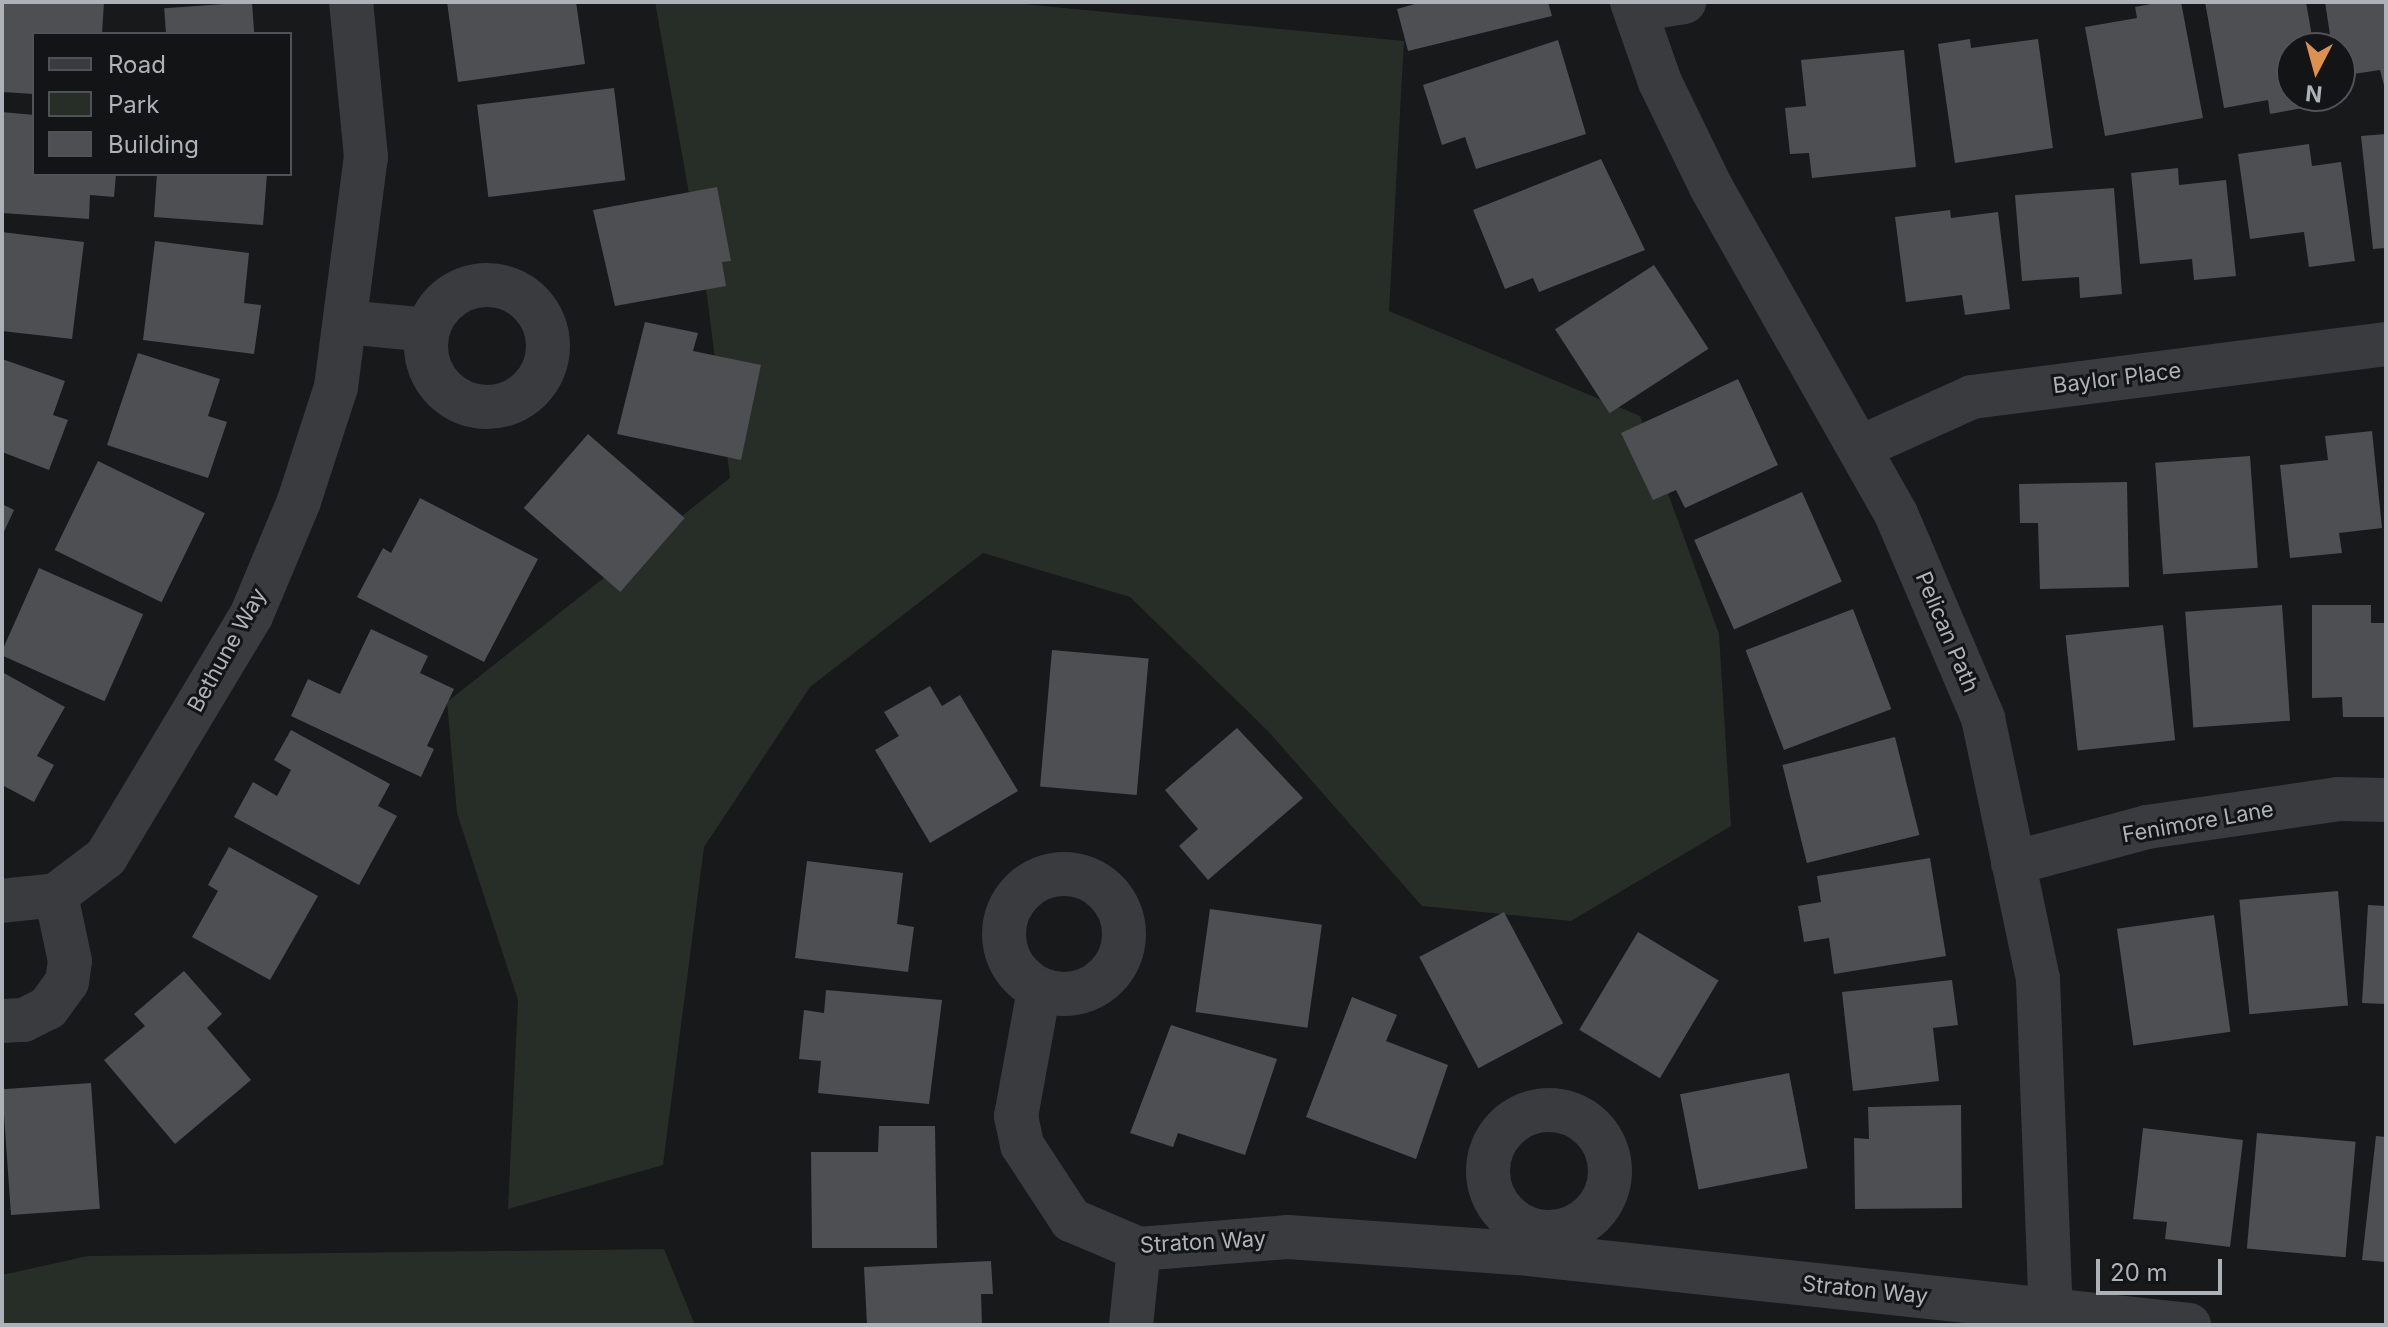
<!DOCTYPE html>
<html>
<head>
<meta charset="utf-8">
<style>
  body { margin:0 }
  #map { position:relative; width:2388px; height:1327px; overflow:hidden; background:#18191a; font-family:Inter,sans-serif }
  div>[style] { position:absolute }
  .green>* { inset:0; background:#272e27 }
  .building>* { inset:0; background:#4d4f52; transform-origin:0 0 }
  .minor>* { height:44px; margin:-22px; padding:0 22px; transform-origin:22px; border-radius:22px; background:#3a3b3e }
  .minor>.ring { margin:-22px; padding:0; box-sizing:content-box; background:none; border:44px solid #3a3b3e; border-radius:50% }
  span { translate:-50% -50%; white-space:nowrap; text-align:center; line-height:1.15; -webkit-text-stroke:6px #131415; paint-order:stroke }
  .street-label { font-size:22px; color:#acb2b8 }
  .frame { position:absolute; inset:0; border:4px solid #acb2b8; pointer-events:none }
  .legend { position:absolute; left:32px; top:32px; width:260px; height:144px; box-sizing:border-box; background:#131415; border:2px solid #505356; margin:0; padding:10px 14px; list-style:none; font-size:24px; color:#acb2b8 }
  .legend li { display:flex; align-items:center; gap:16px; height:40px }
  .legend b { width:40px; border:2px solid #505356 }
  .north { position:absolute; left:2276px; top:32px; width:80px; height:80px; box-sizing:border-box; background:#131415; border:2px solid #505356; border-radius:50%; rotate:186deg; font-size:22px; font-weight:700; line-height:32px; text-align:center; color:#acb2b8 }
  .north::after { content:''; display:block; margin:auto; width:28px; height:36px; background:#dc914e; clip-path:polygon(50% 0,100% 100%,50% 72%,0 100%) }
  .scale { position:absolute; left:2096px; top:1259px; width:126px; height:36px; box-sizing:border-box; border:4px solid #acb2b8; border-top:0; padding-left:10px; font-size:24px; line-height:28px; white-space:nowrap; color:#acb2b8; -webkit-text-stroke:6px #131415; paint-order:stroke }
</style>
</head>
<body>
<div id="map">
  <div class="green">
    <div style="clip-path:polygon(655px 2px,1002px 2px,1404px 41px,1389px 311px,1640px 416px,1719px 634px,1731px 826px,1571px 921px,1422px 906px,1268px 731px,1130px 597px,983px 553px,810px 687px,704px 847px,663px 1165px,508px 1209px,518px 1000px,457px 813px,447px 702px,730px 478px,707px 295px)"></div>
    <div style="clip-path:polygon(664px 1249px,695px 1325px,2px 1325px,2px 1275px,88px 1256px)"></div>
  </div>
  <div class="building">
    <div style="clip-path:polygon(2px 2px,104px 2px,102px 34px,34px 34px,34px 94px,2px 92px)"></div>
    <div style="left:252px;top:2px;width:32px;height:88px;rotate:86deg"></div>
    <div style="clip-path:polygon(447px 2px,576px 2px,585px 64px,458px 82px)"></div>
    <div style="clip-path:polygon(1422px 2px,1548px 2px,1552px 16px,1408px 51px,1397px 9px)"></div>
    <div style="clip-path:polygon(2161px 2px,2181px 2px,2203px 118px,2105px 136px,2085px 27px,2137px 18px,2135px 7px)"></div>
    <div style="clip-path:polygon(2205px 2px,2306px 2px,2314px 48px,2292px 48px,2292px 96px,2323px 96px,2325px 104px,2270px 114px,2268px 100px,2224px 108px)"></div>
    <div style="clip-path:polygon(2325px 2px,2386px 2px,2386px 93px,2380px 70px,2340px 76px,2340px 48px,2332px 48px)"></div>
    <div style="clip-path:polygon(1970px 39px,1971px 48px,2038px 39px,2053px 148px,1955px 163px,1938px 44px)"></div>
    <div style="clip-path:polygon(1558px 40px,1586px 134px,1476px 169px,1465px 137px,1442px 145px,1423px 85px)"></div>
    <div style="clip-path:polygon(1904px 50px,1916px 167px,1812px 178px,1809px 153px,1790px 154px,1785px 108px,1806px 106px,1801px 60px)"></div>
    <div style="left:614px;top:88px;width:93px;height:138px;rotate:83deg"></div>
    <div style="clip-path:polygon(2px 112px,34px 115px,34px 174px,116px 174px,114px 197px,90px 195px,89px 219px,2px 213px)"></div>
    <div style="clip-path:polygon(2386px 134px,2386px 248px,2373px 249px,2361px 136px)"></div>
    <div style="clip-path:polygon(2309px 144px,2312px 166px,2341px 162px,2355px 261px,2309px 267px,2304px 232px,2250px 239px,2238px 154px)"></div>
    <div style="clip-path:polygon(1601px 159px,1645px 250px,1539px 292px,1533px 278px,1505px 289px,1473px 210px)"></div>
    <div style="clip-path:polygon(2178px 168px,2179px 185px,2226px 180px,2236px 276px,2194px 280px,2192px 259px,2140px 264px,2131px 173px)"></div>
    <div style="clip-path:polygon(157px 174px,267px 174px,263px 225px,154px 217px)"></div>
    <div style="clip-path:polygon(717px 187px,731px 261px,722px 262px,726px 286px,615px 306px,593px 210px)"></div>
    <div style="clip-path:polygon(2114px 188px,2122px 294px,2080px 298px,2079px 277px,2022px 281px,2015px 195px)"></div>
    <div style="clip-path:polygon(1950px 210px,1951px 218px,1998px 212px,2010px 309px,1965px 315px,1962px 295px,1906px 302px,1895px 217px)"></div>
    <div style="clip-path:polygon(2px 232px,84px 242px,72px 339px,2px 331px)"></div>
    <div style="clip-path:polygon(155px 241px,249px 253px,244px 303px,261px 305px,254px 354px,143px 340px)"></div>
    <div style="left:1654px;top:265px;width:100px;height:118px;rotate:57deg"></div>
    <div style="clip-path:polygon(645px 322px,698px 333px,693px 351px,761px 365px,741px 460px,617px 434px)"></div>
    <div style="clip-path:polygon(138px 353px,220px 379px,208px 416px,227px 422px,208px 478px,107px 445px)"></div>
    <div style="clip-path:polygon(2px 359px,65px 381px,53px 415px,68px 420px,49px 470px,2px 452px)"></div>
    <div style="clip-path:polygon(1738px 379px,1778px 465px,1685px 508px,1676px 490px,1653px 500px,1621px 433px)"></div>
    <div style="clip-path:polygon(2372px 431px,2382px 528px,2339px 533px,2342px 553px,2290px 558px,2280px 465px,2328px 460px,2325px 436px)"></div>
    <div style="left:588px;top:434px;width:128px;height:98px;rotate:41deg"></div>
    <div style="left:2250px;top:456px;width:112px;height:95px;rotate:86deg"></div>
    <div style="left:98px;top:461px;width:119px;height:99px;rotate:26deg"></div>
    <div style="clip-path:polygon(2127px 482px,2129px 587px,2040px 589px,2038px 523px,2020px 523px,2019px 484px)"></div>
    <div style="left:1802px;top:492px;width:98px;height:118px;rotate:66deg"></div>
    <div style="clip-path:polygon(420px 498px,538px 559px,484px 662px,357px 597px,383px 548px,391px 553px)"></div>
    <div style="clip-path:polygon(2px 504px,14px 510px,2px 536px)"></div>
    <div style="left:39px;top:568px;width:114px;height:95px;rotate:24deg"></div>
    <div style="left:2282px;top:605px;width:116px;height:97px;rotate:86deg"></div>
    <div style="clip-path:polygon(2312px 605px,2371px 605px,2371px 623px,2386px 623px,2386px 717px,2343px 717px,2342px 697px,2312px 698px)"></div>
    <div style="left:1853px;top:609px;width:107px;height:115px;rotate:69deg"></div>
    <div style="left:2163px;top:625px;width:116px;height:98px;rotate:84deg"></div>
    <div style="clip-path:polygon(371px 629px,428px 656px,420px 673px,454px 689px,427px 746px,434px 749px,421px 777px,291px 716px,308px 679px,340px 694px)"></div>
    <div style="left:1052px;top:650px;width:97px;height:137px;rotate:5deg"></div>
    <div style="clip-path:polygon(2px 672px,65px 707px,37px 756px,54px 765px,34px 802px,2px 785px)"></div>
    <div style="clip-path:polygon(930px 686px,942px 706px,960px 695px,1018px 791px,930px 843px,875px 750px,899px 736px,884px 712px)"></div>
    <div style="clip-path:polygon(1237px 728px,1303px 798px,1208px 880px,1179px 846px,1198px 829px,1165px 790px)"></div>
    <div style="clip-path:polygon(291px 730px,390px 784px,378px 806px,397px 816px,359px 885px,234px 817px,253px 782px,277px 796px,291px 770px,274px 760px)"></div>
    <div style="left:1895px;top:737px;width:101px;height:116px;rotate:76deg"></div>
    <div style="clip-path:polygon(229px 847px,318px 896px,270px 980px,192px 937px,218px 891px,208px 885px)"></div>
    <div style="clip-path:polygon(1930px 858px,1946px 956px,1834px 974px,1829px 938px,1804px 942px,1798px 906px,1821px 902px,1817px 876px)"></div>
    <div style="clip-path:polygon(807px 861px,903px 873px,897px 924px,914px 927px,908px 972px,795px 958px)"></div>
    <div style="left:2338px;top:891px;width:115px;height:99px;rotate:85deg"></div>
    <div style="clip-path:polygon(2368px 905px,2386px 906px,2386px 1004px,2362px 1003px)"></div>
    <div style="left:1210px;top:909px;width:113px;height:104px;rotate:8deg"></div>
    <div style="left:1504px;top:912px;width:126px;height:96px;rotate:62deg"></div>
    <div style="left:2214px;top:915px;width:118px;height:98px;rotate:82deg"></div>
    <div style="left:1638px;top:932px;width:94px;height:114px;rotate:31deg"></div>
    <div style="clip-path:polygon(184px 971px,222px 1014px,207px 1028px,251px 1080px,175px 1144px,104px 1060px,145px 1026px,134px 1014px)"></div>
    <div style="clip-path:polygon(1952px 980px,1958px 1025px,1933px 1028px,1939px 1081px,1853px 1091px,1842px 992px)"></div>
    <div style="clip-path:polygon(826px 990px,942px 1000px,929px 1104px,818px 1093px,821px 1061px,799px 1059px,804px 1010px,824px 1013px)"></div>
    <div style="clip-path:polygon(1352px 997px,1397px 1015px,1386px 1041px,1448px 1065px,1416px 1159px,1306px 1117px)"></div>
    <div style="clip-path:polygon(1171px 1025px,1277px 1059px,1245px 1155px,1178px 1133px,1173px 1147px,1130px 1133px)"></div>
    <div style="left:1789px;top:1073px;width:97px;height:111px;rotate:79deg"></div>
    <div style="left:91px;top:1083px;width:126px;height:89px;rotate:86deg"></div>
    <div style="clip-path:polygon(1961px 1105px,1962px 1208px,1855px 1209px,1854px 1138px,1869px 1139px,1868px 1107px)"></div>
    <div style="clip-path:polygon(879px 1126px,935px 1126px,937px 1248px,812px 1248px,811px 1152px,878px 1152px)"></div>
    <div style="clip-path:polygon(2143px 1128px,2243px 1140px,2230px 1247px,2165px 1239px,2167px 1222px,2133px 1219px)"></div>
    <div style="left:2257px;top:1133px;width:99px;height:116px;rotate:5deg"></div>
    <div style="clip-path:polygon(2376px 1136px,2386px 1137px,2386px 1262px,2362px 1260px)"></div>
    <div style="clip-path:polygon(991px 1261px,993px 1294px,981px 1294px,982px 1325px,867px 1325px,864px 1267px)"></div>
  </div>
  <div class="minor">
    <div style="left:1632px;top:2px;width:85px;rotate:70.7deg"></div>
    <div style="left:1660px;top:82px;width:117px;rotate:64.1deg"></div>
    <div style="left:1711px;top:187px;width:376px;rotate:60.5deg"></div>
    <div style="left:1896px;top:514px;width:222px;rotate:66.9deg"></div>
    <div style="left:1983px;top:718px;width:267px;rotate:78.1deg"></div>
    <div style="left:2038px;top:979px;width:313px;rotate:87.8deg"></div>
    <div style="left:2050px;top:1292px;width:33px;rotate:97deg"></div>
    <div style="left:1635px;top:10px;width:50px;rotate:-9.3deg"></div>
    <div class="ring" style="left:426px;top:285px;width:78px;height:78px"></div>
    <div style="left:345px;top:322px;width:83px;rotate:5.5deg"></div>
    <div style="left:1859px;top:448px;width:124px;rotate:-24.3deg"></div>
    <div style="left:1972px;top:397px;width:417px;rotate:-7.3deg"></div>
    <div style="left:2013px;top:863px;width:139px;rotate:-15deg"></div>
    <div style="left:2147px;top:827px;width:193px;rotate:-8.3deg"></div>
    <div style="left:2338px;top:799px;width:48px;rotate:1.2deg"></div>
    <div class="ring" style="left:1004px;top:874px;width:76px;height:76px"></div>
    <div style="left:2px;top:901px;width:54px;rotate:-6.3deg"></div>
    <div style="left:56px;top:895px;width:63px;rotate:-37.2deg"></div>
    <div style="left:106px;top:857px;width:281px;rotate:-59deg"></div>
    <div style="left:251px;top:616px;width:125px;rotate:-67.3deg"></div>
    <div style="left:299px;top:501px;width:120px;rotate:-72deg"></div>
    <div style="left:336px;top:387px;width:232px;rotate:-82.6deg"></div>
    <div style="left:366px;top:157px;width:156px;rotate:-95.5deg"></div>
    <div style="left:1039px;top:990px;width:128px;rotate:100.3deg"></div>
    <div style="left:1016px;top:1116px;width:30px;rotate:78deg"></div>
    <div style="left:1022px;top:1145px;width:90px;rotate:56.8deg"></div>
    <div style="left:1071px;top:1220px;width:74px;rotate:23.1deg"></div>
    <div style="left:1139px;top:1249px;width:149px;rotate:-4.6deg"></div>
    <div style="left:1288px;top:1237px;width:232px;rotate:4deg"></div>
    <div style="left:1519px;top:1253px;width:674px;rotate:6.13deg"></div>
    <div style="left:2px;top:1021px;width:22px;rotate:-3deg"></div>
    <div style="left:24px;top:1020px;width:27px;rotate:-27deg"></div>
    <div style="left:48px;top:1008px;width:32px;rotate:-54deg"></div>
    <div style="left:67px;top:982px;width:21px;rotate:-82deg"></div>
    <div style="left:70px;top:961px;width:67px;rotate:-102deg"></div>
    <div class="ring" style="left:1488px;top:1110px;width:78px;height:78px"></div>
    <div style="left:1131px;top:1325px;width:76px;rotate:-84deg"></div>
  </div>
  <div class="street-label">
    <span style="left:2117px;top:378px;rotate:-7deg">Baylor Place</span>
    <span style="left:1947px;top:632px;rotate:67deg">Pelican Path</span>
    <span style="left:227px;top:650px;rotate:-61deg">Bethune Way</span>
    <span style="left:2198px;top:822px;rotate:-10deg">Fenimore Lane</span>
    <span style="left:1203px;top:1242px;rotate:-3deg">Straton Way</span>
    <span style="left:1865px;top:1290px;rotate:6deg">Straton Way</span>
  </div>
  <div class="frame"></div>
  <ul class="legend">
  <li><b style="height:10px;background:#3a3b3e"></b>Road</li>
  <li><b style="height:22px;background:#272e27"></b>Park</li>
  <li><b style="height:22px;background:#4d4f52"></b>Building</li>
  </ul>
  <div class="north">N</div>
  <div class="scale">20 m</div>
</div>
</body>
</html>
